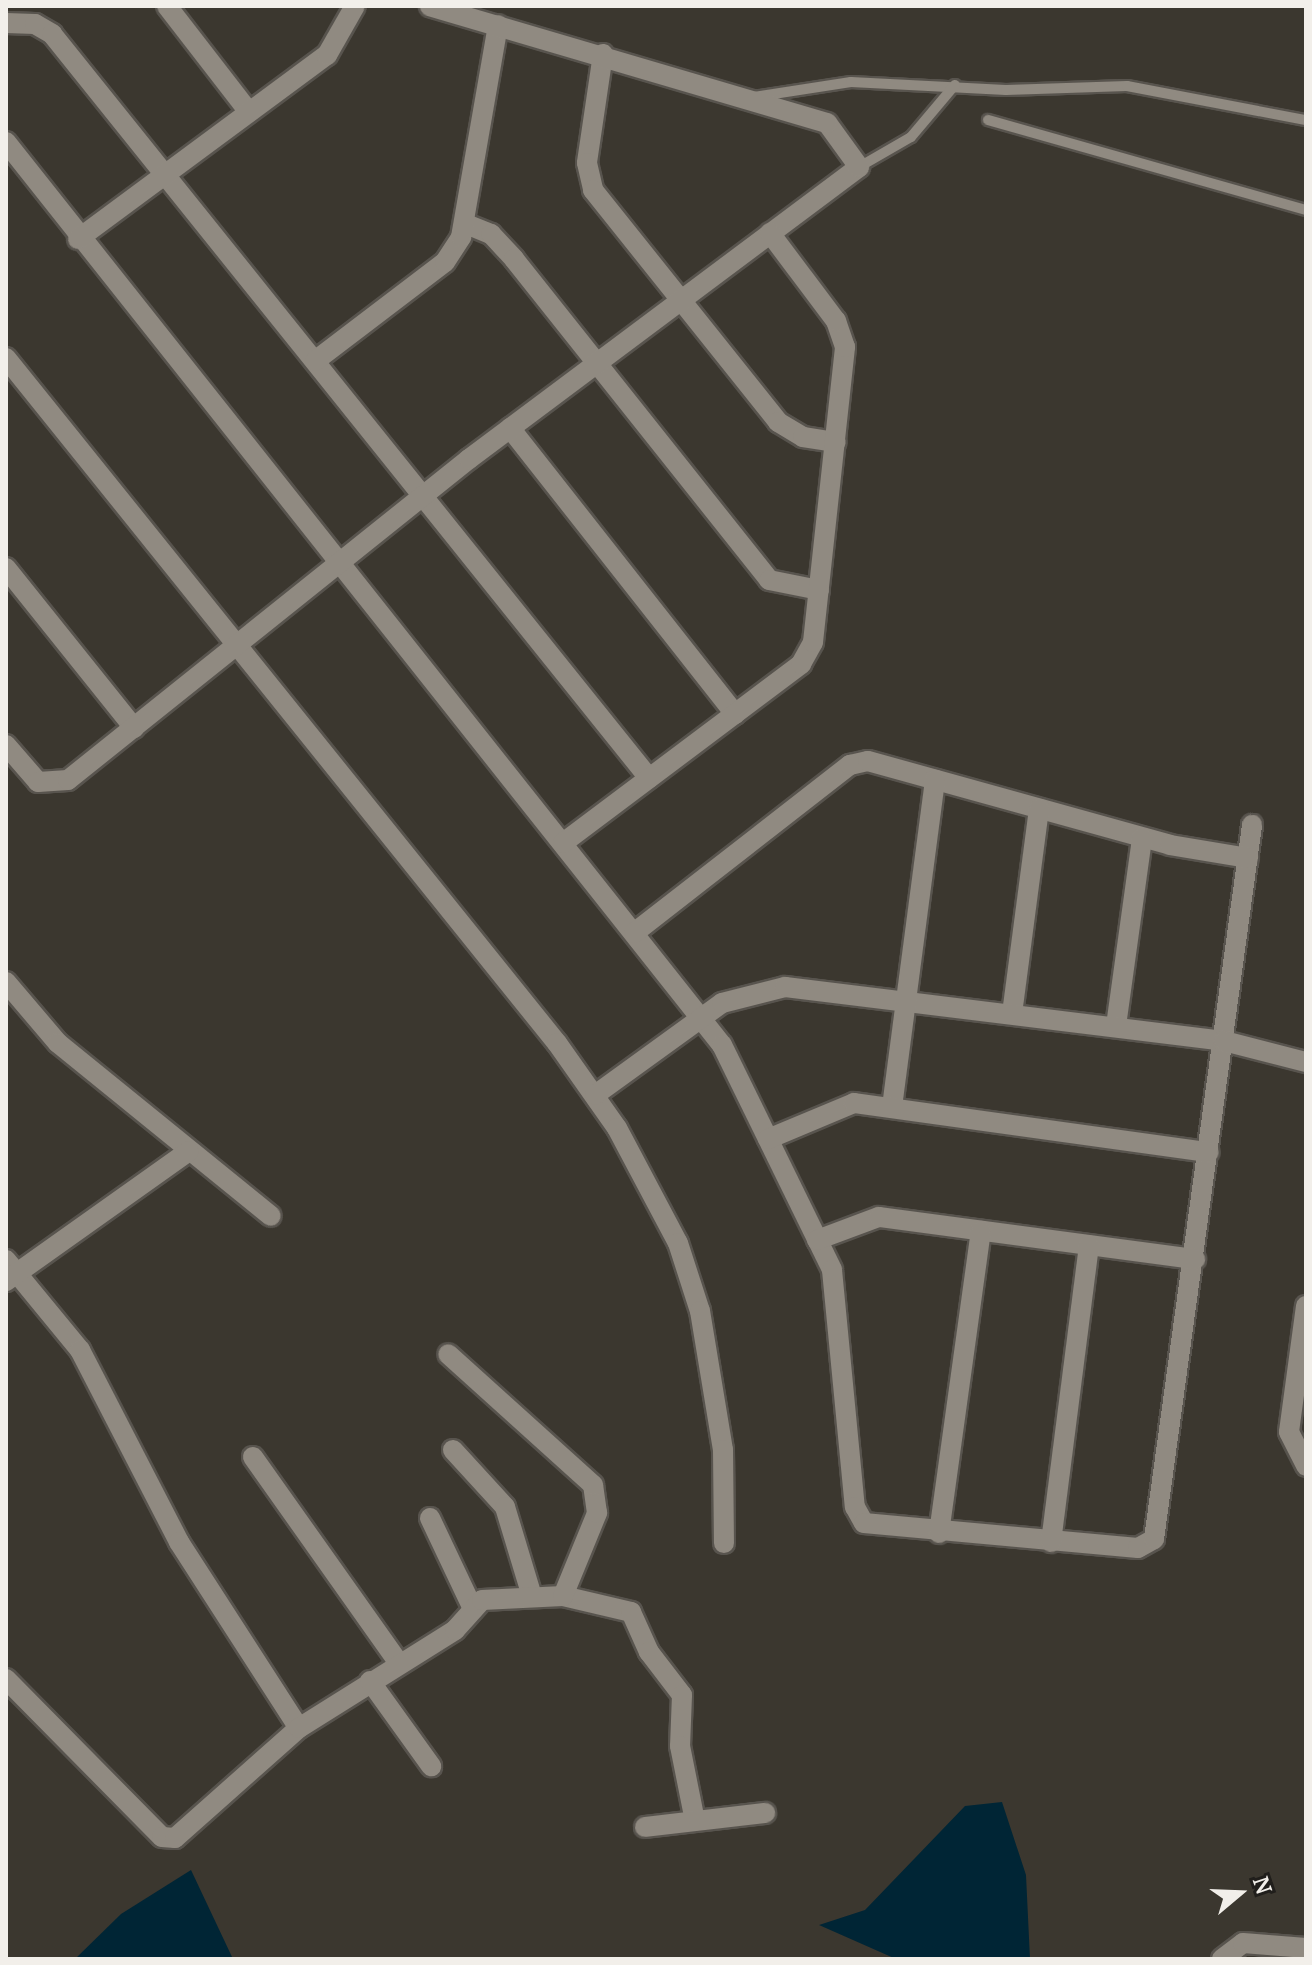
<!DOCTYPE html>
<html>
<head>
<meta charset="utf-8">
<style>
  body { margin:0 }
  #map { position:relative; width:1312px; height:1965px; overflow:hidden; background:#3b372f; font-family:"PT Serif",serif }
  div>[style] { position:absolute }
  .water>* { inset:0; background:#002535 }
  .roads { filter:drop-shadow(2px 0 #58544e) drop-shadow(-2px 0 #58544e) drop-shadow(0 2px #58544e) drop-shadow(0 -2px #58544e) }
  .service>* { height:10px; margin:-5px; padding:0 5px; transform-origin:5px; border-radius:5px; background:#908a81 }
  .minor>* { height:20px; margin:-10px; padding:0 10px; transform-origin:10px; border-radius:10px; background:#908a81 }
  span { translate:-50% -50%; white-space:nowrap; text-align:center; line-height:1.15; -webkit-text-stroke:6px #201e1b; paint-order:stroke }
  .frame { position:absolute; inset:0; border:8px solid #f2efea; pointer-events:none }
  .north { position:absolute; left:1200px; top:1853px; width:80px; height:80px; -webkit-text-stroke:6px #201e1b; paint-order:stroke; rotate:71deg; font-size:22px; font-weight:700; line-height:32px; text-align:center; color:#f2efea }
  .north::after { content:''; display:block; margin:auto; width:28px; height:36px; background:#f2efea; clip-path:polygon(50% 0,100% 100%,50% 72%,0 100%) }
</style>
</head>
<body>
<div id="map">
  <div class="water">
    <div style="clip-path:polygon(1002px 1802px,1026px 1875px,1030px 1959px,896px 1959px,819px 1925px,865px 1910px,965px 1806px)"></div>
    <div style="clip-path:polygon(191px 1870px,233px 1959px,75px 1959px,121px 1914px)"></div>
  </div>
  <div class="roads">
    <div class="service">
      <div style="left:754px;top:97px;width:98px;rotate:-8.8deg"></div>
      <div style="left:851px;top:82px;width:155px;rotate:3deg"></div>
      <div style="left:1006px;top:90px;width:121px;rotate:-1.9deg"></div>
      <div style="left:1127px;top:86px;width:182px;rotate:10.8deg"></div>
      <div style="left:988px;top:120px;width:330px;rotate:15.8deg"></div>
      <div style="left:859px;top:167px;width:60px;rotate:-30deg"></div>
      <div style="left:911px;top:137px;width:68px;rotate:-49.8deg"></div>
    </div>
    <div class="minor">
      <div style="left:167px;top:6px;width:134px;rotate:52.3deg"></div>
      <div style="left:6px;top:23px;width:29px;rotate:2deg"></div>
      <div style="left:35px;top:24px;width:20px;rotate:30deg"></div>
      <div style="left:52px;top:34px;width:954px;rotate:51.26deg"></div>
      <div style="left:603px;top:54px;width:110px;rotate:98.4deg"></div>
      <div style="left:587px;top:163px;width:28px;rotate:77deg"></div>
      <div style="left:593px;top:190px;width:297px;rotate:51.4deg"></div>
      <div style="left:778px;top:422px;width:29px;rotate:31deg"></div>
      <div style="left:803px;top:437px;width:33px;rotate:9deg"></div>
      <div style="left:6px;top:142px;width:1152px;rotate:51.59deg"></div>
      <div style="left:722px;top:1045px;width:250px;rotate:63.9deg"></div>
      <div style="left:832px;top:1270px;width:238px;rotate:84.5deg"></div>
      <div style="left:855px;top:1507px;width:18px;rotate:61deg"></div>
      <div style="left:864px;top:1523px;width:275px;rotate:5.2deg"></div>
      <div style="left:1138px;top:1548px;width:18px;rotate:-29deg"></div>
      <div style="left:1154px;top:1539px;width:721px;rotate:-82.18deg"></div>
      <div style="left:466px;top:224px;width:27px;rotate:22deg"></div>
      <div style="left:491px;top:234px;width:34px;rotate:47deg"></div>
      <div style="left:514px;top:259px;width:410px;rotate:51.5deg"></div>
      <div style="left:769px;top:580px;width:51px;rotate:11.3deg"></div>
      <div style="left:78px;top:239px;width:310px;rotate:-36.5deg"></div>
      <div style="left:327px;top:55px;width:56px;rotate:-60.3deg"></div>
      <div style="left:6px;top:358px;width:879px;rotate:51.19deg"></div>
      <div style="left:557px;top:1043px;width:104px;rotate:54.8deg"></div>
      <div style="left:617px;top:1128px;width:130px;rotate:62.1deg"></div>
      <div style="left:678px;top:1243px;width:71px;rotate:72.1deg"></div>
      <div style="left:700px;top:1311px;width:141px;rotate:80.6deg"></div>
      <div style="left:723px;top:1450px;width:93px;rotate:89.4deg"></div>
      <div style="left:315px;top:361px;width:163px;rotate:-37.3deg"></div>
      <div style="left:445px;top:262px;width:30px;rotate:-57deg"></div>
      <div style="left:461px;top:237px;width:215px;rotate:-80.1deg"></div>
      <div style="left:510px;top:428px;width:364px;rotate:51.8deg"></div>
      <div style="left:6px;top:568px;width:205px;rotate:51.3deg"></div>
      <div style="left:6px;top:745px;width:49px;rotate:49.1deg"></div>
      <div style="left:38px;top:782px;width:30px;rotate:-4deg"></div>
      <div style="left:68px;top:780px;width:514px;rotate:-38.68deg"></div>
      <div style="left:469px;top:459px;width:487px;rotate:-36.8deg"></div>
      <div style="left:859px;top:167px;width:54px;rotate:-126deg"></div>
      <div style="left:827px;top:123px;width:414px;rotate:-163.6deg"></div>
      <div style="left:563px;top:843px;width:298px;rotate:-36.9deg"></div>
      <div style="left:801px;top:664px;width:25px;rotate:-61deg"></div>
      <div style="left:813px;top:642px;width:297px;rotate:-83.8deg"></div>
      <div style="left:845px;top:347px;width:28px;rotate:-109deg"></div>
      <div style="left:836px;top:321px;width:110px;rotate:-126.9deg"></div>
      <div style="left:634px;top:933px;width:274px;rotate:-37.9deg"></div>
      <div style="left:850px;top:765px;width:18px;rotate:-13deg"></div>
      <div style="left:868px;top:761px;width:313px;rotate:15.5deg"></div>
      <div style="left:1170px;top:845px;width:79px;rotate:9.5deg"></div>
      <div style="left:6px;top:982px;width:80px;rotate:49.6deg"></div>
      <div style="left:58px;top:1043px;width:274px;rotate:39.1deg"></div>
      <div style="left:1012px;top:1014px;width:207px;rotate:-82.5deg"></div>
      <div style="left:1116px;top:1026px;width:190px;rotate:-82.1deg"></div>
      <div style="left:595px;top:1095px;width:157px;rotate:-35.9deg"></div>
      <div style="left:722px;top:1003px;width:65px;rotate:-14.3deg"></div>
      <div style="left:785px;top:987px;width:442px;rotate:7deg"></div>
      <div style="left:1224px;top:1041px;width:85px;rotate:14.4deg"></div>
      <div style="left:892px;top:1107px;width:330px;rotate:-82.5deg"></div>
      <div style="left:768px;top:1139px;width:93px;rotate:-22.7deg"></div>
      <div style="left:854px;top:1103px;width:358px;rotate:7.9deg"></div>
      <div style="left:817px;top:1240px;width:66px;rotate:-20.4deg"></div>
      <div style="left:879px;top:1217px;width:319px;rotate:7.6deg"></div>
      <div style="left:6px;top:1260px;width:117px;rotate:50.6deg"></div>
      <div style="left:80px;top:1350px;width:216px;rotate:62.7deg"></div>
      <div style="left:179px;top:1542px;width:221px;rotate:57.2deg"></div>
      <div style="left:6px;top:1281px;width:224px;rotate:-35.4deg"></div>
      <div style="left:1306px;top:1306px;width:127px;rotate:97.7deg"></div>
      <div style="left:1289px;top:1432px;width:38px;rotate:63deg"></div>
      <div style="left:453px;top:1450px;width:77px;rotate:47.6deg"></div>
      <div style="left:505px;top:1507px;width:90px;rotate:73.2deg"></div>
      <div style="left:253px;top:1457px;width:251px;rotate:54.7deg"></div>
      <div style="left:430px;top:1518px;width:101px;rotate:64.7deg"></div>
      <div style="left:939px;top:1533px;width:305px;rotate:-82.1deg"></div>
      <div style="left:1051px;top:1542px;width:299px;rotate:-82.7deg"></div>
      <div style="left:563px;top:1596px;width:70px;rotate:13.2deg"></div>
      <div style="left:631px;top:1612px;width:44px;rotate:65.8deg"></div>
      <div style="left:649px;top:1652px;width:54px;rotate:52.5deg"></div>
      <div style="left:682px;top:1695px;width:51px;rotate:92.2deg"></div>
      <div style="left:680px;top:1746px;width:76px;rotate:78.7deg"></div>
      <div style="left:6px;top:1679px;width:222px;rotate:45.4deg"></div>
      <div style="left:162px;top:1837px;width:13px;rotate:4deg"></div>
      <div style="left:175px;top:1838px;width:166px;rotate:-41.6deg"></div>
      <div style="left:299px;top:1728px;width:184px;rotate:-32.1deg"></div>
      <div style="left:455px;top:1630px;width:40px;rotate:-48deg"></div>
      <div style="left:482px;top:1600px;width:81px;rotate:-2.8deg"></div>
      <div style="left:563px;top:1596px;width:90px;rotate:-67.7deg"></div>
      <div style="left:597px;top:1513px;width:28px;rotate:-98deg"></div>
      <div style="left:593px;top:1485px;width:195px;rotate:-137.9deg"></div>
      <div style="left:370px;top:1681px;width:105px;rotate:54.3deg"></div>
      <div style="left:645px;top:1827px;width:121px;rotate:-6.7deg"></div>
      <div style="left:1222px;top:1959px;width:26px;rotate:-37deg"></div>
      <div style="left:1243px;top:1943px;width:63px;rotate:4.5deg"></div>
    </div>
  </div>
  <div class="frame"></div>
  <div class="north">N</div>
</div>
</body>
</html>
